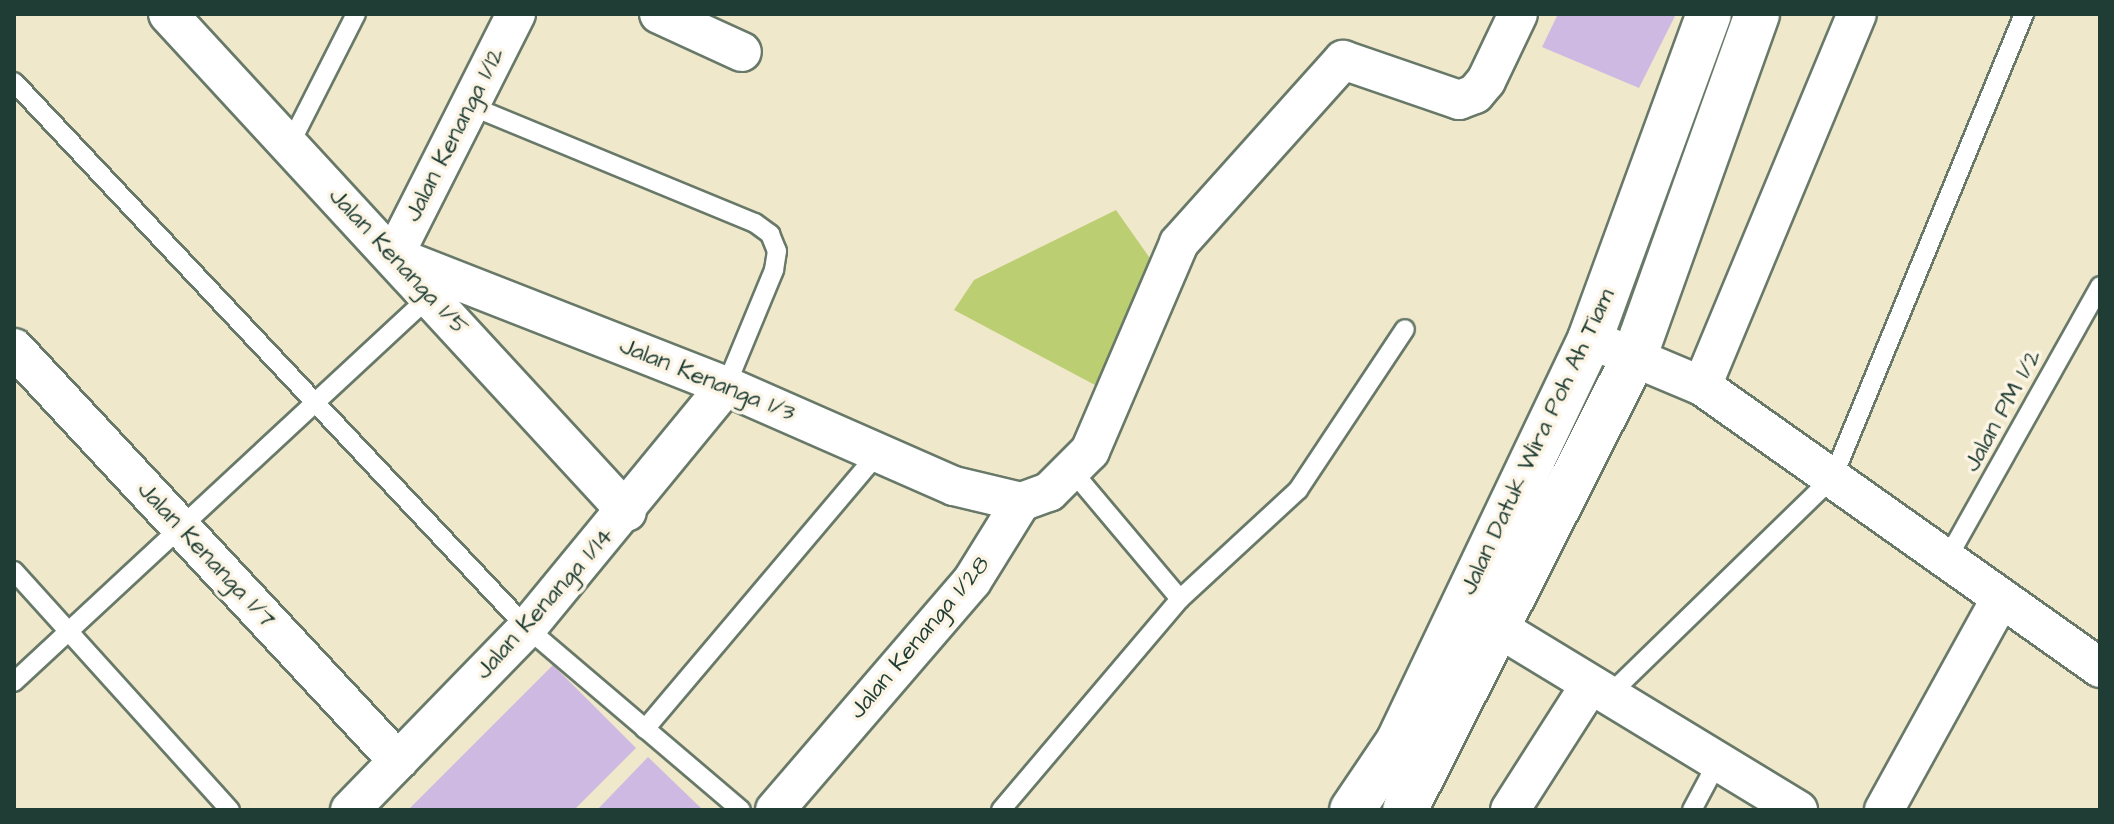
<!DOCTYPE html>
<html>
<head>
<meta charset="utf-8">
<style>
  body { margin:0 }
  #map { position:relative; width:2114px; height:824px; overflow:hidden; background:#f0e8cb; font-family:"Architects Daughter",sans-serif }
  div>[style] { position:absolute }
  .green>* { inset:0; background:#bbce71 }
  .building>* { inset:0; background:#ceb9e2 }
  .roads { filter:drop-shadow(2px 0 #687969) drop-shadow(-2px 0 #687969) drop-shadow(0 2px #687969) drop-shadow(0 -2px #687969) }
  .lane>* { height:18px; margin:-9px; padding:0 9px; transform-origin:9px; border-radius:9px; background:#fff }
  .street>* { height:38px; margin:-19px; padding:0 19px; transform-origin:19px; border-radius:19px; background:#fff }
  .secondary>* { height:44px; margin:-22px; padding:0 22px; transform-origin:22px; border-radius:22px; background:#fff }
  span { translate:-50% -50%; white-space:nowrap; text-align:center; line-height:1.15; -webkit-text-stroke:7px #fcf5e5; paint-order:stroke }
  .street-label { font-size:24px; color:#1f3d34 }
  .frame { position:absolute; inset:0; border:16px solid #1f3d34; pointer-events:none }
</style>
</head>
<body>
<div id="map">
  <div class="green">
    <div style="clip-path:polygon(1116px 210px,1154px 264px,1095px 385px,954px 310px,974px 280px)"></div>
  </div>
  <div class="building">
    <div style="clip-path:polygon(1558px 14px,1676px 14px,1639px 88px,1542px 47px)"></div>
    <div style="clip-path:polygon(553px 665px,636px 748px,574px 810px,408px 810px)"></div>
    <div style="clip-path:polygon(648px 757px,703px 810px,597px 810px)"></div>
  </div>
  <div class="roads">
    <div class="lane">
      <div style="left:14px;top:82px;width:749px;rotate:46.78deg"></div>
      <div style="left:527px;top:628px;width:281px;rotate:40.4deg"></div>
      <div style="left:471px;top:106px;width:307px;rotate:22.4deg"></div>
      <div style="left:755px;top:223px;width:19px;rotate:36deg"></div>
      <div style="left:770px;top:234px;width:18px;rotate:68deg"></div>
      <div style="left:777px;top:251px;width:19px;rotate:99deg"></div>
      <div style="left:774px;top:270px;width:126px;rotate:112.5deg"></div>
      <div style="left:289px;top:146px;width:148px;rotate:-63.1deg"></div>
      <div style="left:1947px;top:559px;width:313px;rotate:-60.7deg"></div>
      <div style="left:14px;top:571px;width:322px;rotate:47.9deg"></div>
      <div style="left:1180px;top:599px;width:161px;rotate:-42.7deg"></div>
      <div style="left:1298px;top:490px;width:193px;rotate:-56.4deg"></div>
      <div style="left:14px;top:682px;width:567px;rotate:-42.86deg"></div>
      <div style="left:1608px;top:696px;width:314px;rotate:-44.2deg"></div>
      <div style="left:1833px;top:477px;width:501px;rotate:-67.58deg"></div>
      <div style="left:645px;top:729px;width:364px;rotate:-49.8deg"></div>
      <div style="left:1001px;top:810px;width:277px;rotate:-49.7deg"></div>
      <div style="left:1180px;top:599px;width:166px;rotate:-130.1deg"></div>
      <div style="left:1692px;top:810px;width:53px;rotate:-62deg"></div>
    </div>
    <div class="street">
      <div style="left:168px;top:14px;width:677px;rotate:47.33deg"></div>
      <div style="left:516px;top:14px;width:271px;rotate:116.8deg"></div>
      <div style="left:394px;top:256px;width:357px;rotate:21.4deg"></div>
      <div style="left:726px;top:386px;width:249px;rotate:23.7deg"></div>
      <div style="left:954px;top:486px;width:69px;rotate:13.4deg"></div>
      <div style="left:659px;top:14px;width:91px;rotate:24.6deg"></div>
      <div style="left:1590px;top:339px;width:121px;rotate:22.8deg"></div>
      <div style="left:1702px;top:386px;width:488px;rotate:35.3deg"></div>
      <div style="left:14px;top:348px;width:564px;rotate:47.08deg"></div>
      <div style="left:1702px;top:386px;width:403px;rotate:-67.4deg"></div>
      <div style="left:1500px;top:629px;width:349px;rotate:31.3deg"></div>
      <div style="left:350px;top:810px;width:254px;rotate:-45.8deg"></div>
      <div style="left:527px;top:628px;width:313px;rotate:-50.6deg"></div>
      <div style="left:775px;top:810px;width:302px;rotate:-49.3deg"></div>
      <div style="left:972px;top:581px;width:93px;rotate:-58.2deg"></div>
      <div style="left:1021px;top:502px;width:30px;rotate:-20deg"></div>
      <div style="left:1049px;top:492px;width:58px;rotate:-45deg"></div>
      <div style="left:1090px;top:451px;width:226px;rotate:-66.8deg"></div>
      <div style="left:1179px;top:243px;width:246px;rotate:-48.1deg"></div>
      <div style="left:1343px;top:60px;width:123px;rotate:19deg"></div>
      <div style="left:1459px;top:100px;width:17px;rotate:-21deg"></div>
      <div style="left:1475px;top:94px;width:17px;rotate:-50deg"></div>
      <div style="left:1486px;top:81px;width:74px;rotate:-64.5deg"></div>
      <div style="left:1510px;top:810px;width:148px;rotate:-57.4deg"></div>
      <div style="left:1884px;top:810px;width:242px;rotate:-61.1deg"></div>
    </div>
    <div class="secondary">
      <div style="left:1352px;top:810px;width:82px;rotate:-55.9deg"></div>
      <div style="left:1398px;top:742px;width:446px;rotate:-64.5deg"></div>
      <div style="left:1590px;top:339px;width:346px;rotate:-69.9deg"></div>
      <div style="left:1405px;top:810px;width:510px;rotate:-63.18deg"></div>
      <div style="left:1635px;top:355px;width:362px;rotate:-70.3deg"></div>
    </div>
  </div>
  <div class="street-label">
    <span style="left:455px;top:135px;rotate:-63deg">Jalan Kenanga 1/12</span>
    <span style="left:398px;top:262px;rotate:47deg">Jalan Kenanga 1/5</span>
    <span style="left:707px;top:380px;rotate:22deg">Jalan Kenanga 1/3</span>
    <span style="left:2003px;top:411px;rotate:-61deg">Jalan PM 1/2</span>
    <span style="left:1538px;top:442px;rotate:-65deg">Jalan Datuk Wira Poh Ah Tiam</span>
    <span style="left:206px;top:555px;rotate:47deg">Jalan Kenanga 1/7</span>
    <span style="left:545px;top:604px;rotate:-48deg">Jalan Kenanga 1/14</span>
    <span style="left:920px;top:638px;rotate:-50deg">Jalan Kenanga 1/28</span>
  </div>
  <div class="frame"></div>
</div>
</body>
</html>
